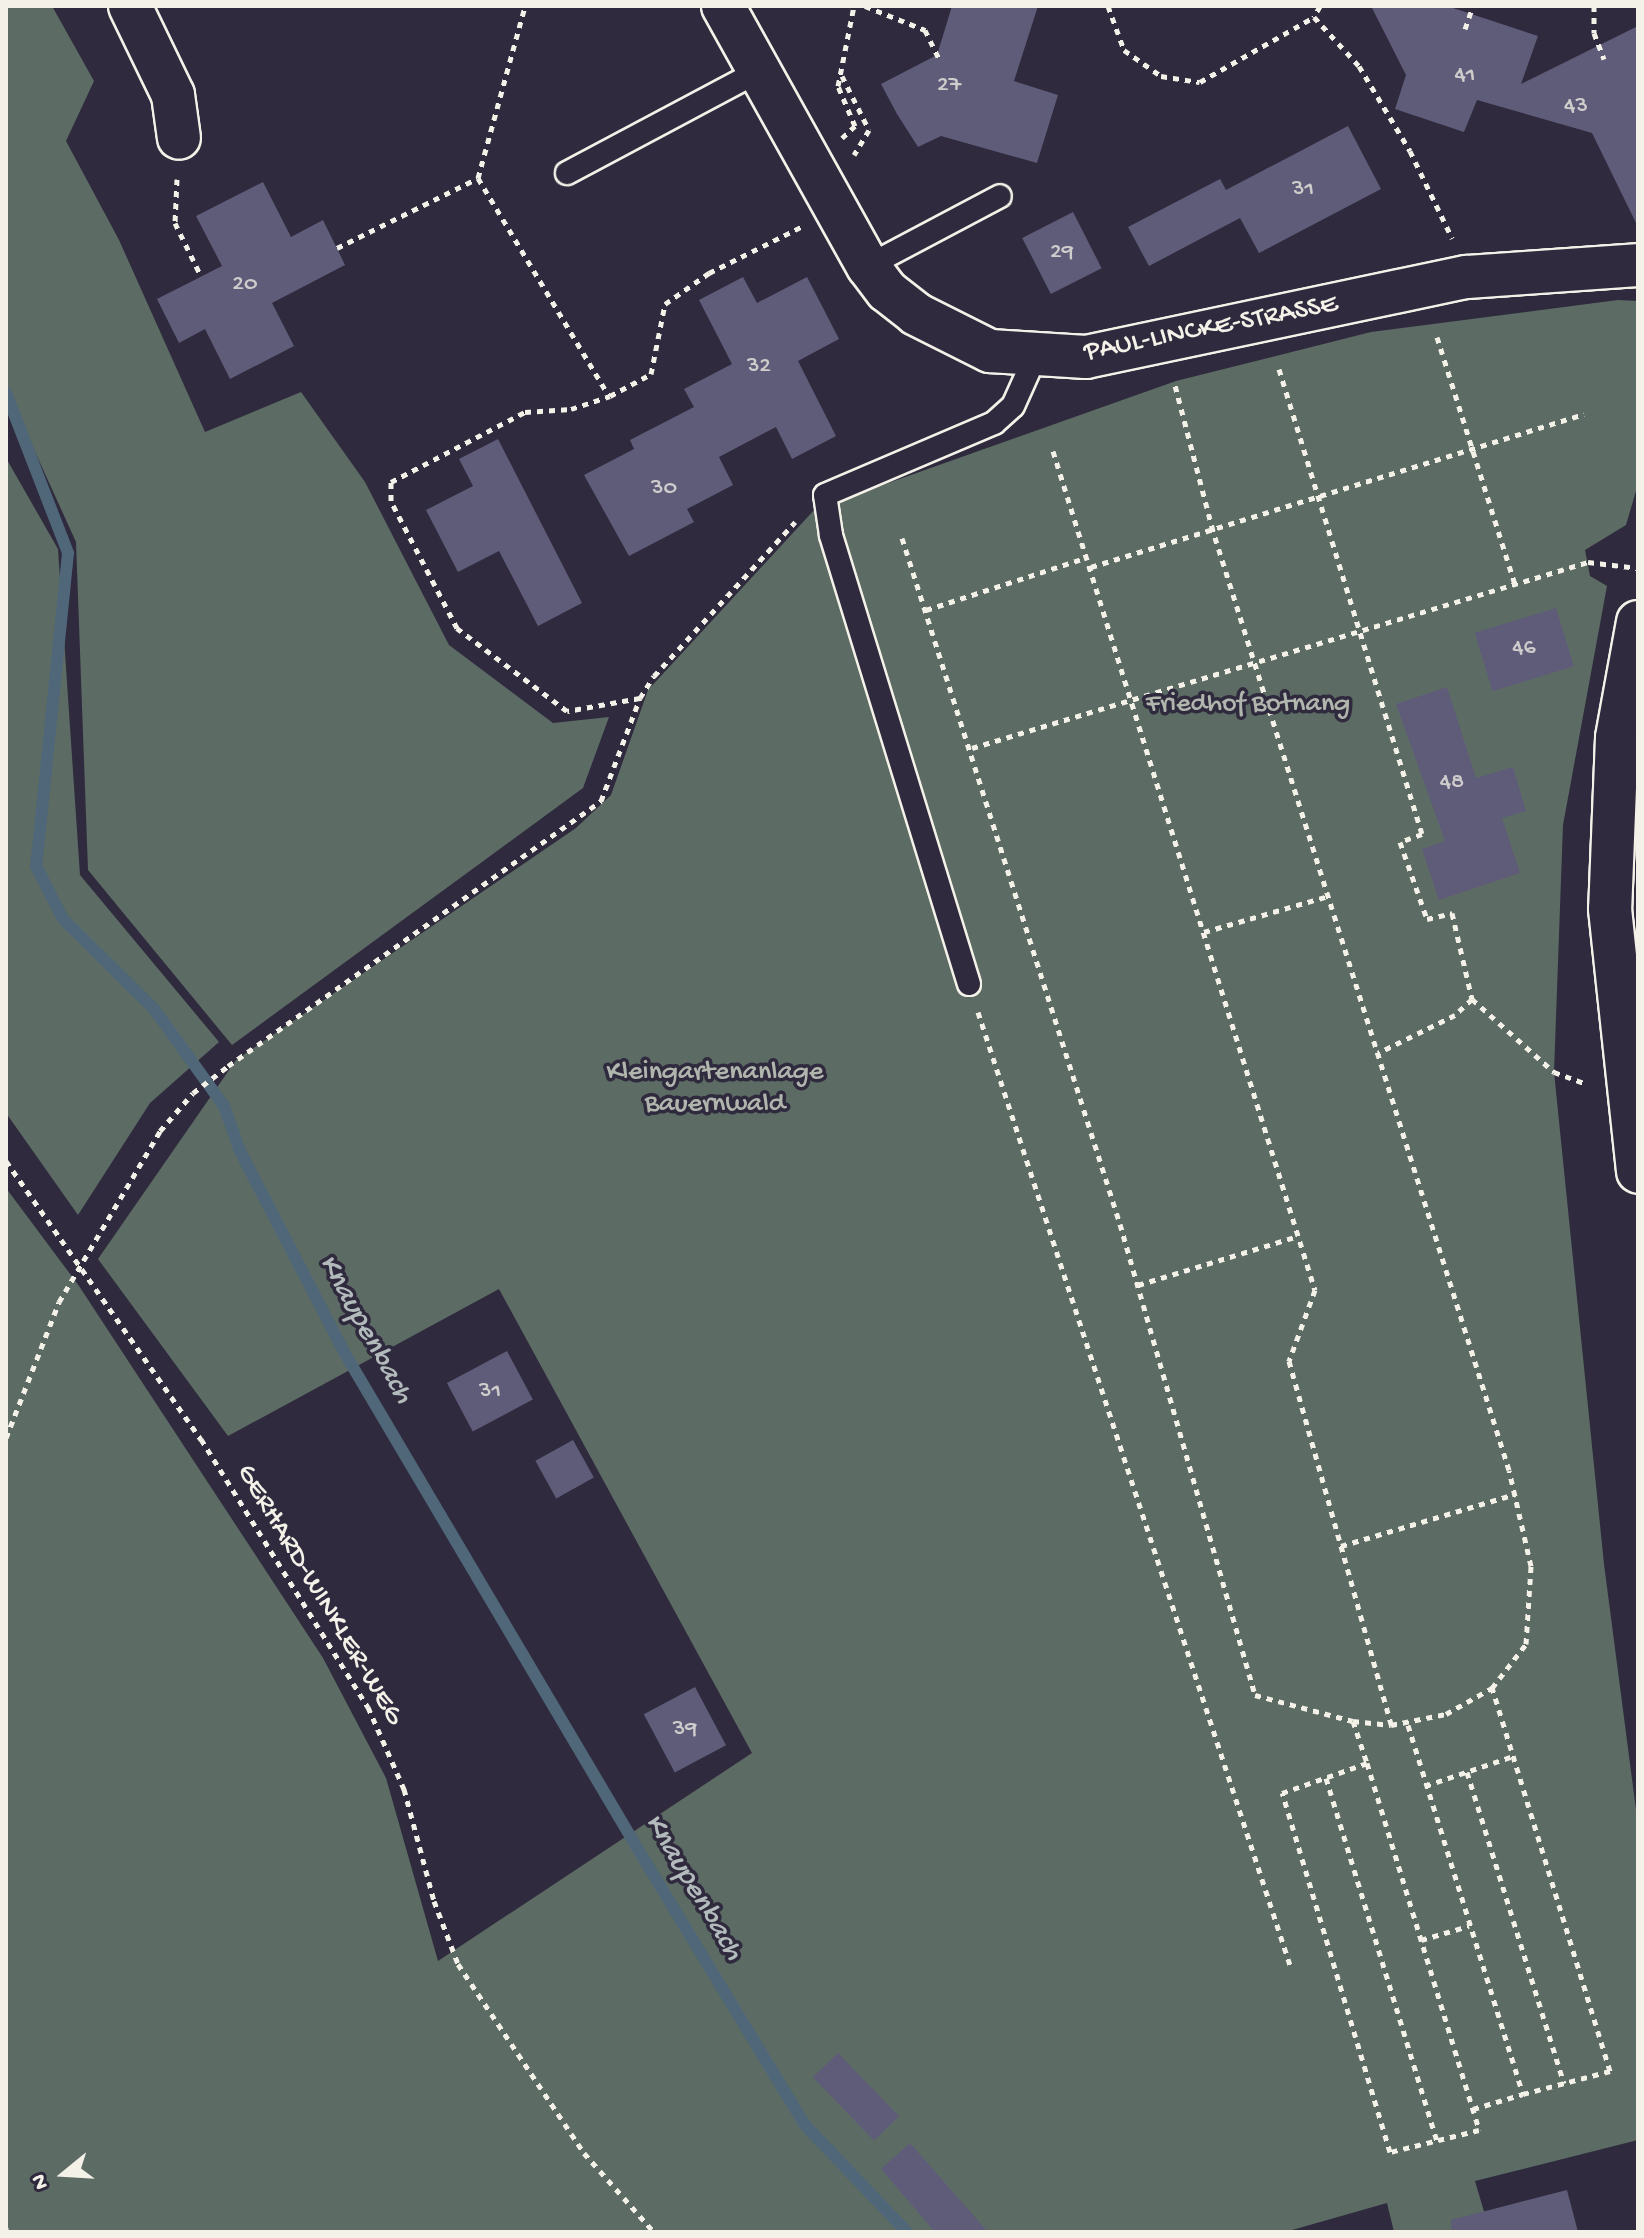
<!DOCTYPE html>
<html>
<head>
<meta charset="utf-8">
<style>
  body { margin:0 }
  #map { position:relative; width:1644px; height:2238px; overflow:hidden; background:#2f2a3d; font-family:"Gochi Hand",sans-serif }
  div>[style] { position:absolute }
  .green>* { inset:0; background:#5c6c64 }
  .stream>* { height:12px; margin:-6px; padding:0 6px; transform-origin:6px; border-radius:6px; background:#4f6779 }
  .building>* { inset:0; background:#5f5c7a; transform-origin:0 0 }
  .path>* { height:5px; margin-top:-2.5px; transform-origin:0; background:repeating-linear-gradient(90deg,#f4f1e8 0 6px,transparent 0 12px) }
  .roads { filter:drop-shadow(2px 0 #f4f1e8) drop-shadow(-2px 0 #f4f1e8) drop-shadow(0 2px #f4f1e8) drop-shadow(0 -2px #f4f1e8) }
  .service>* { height:22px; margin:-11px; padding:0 11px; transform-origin:11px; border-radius:11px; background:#2f2a3d }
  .minor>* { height:42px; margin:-21px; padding:0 21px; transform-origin:21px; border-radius:21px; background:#2f2a3d }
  span { translate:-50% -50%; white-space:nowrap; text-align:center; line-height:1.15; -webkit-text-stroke:7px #2f2a3d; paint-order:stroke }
  .number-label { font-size:24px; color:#cfcccc }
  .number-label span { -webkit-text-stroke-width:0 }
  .street-label { font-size:28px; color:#f4f1e8 }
  .park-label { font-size:28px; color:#b0b5ad }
  .water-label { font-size:30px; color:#b2babc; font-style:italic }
  .frame { position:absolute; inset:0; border:8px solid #f4f1e8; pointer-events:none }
  .north { position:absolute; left:24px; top:2134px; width:80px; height:80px; -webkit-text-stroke:6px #2f2a3d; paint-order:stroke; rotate:252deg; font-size:22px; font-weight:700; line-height:32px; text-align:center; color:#f4f1e8 }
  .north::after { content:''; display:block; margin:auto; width:28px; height:36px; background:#f4f1e8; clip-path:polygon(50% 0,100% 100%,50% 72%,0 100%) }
</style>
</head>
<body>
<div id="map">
  <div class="green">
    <div style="clip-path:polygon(6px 6px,52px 6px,94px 81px,66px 141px,119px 240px,205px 432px,301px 392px,365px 482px,449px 645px,553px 723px,609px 717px,583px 788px,232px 1045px,88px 870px,76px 542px,6px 388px)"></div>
    <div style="clip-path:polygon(1618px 300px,1638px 301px,1638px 484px,1626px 525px,1585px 550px,1590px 576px,1607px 586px,1563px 825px,1554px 1072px,1604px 1564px,1638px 1825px,1638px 2140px,1475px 2181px,1490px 2232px,1394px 2232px,1387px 2203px,1285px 2232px,6px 2232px,6px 1188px,79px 1286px,323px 1658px,386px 1778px,438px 1961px,752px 1753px,499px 1289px,228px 1436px,98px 1259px,236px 1060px,576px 828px,611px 795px,648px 690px,815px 509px,1176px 381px,1371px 332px)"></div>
    <div style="clip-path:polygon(6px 458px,58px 549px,80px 875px,219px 1042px,150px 1103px,78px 1215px,6px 1113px)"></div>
  </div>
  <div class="stream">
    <div style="left:6px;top:393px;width:172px;rotate:68.8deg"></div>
    <div style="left:68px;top:553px;width:315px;rotate:95.8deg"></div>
    <div style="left:36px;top:866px;width:59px;rotate:63deg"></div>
    <div style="left:63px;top:919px;width:128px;rotate:44.7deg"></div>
    <div style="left:154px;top:1009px;width:120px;rotate:54.2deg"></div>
    <div style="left:224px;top:1106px;width:48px;rotate:70.4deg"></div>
    <div style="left:240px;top:1151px;width:226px;rotate:62.6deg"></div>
    <div style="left:344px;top:1352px;width:580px;rotate:59.41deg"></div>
    <div style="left:639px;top:1851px;width:320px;rotate:58.8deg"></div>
    <div style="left:805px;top:2125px;width:148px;rotate:46.4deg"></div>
  </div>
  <div class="building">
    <div style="clip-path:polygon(952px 6px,1038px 6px,1014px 81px,1058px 95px,1037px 163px,941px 136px,918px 147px,897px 114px,881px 84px,937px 55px)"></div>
    <div style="clip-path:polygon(1371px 6px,1447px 6px,1538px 36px,1521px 84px,1638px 26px,1638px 227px,1592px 133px,1477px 100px,1464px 132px,1395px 109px,1406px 75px)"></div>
    <div style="clip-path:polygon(1348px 126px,1381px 189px,1259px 253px,1240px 218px,1149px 266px,1128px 227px,1220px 179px,1226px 190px)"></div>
    <div style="clip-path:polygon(263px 182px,291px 237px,323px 220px,345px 265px,272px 303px,294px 346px,230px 379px,205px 329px,179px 343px,157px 299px,222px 266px,196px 216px)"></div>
    <div style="left:1073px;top:212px;width:63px;height:57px;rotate:63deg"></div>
    <div style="clip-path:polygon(743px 277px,757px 303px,807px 277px,839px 339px,798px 361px,836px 436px,792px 459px,776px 427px,719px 457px,733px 485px,687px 509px,694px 522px,629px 556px,584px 475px,634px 449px,630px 440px,694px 407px,684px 389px,732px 364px,699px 300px)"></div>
    <div style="clip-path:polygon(498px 439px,582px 603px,538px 626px,499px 551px,458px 572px,426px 510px,473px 486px,459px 459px)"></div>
    <div style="left:1556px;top:608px;width:61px;height:85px;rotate:73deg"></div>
    <div style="clip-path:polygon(1447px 687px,1476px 778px,1513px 767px,1526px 811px,1502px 818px,1520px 873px,1439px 900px,1422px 849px,1445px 841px,1396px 704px)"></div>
    <div style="left:507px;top:1351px;width:55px;height:68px;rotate:62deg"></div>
    <div style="left:573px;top:1440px;width:43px;height:43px;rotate:61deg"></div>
    <div style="left:695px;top:1687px;width:66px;height:58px;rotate:62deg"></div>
    <div style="left:838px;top:2053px;width:88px;height:35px;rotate:46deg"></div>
    <div style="clip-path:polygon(910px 2143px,988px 2232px,935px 2232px,881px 2169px)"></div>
    <div style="clip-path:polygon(1567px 2190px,1578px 2232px,1452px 2232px,1451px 2220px)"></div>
  </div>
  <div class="path">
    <div style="left:865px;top:6px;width:65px;rotate:21.8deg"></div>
    <div style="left:925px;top:30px;width:32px;rotate:64deg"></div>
    <div style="left:1108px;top:6px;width:47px;rotate:70deg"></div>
    <div style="left:1124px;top:50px;width:45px;rotate:35.1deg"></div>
    <div style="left:1161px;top:76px;width:39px;rotate:9deg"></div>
    <div style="left:1200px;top:82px;width:131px;rotate:-29.7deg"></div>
    <div style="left:1320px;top:6px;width:13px;rotate:119deg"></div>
    <div style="left:1314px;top:17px;width:67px;rotate:47.4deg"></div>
    <div style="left:1359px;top:66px;width:99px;rotate:59deg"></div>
    <div style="left:1410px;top:151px;width:97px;rotate:64.2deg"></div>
    <div style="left:1594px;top:6px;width:27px;rotate:90deg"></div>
    <div style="left:1594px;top:33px;width:28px;rotate:69deg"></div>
    <div style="left:1465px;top:29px;width:24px;rotate:-71deg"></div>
    <div style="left:842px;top:76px;width:60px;rotate:63.4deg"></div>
    <div style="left:869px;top:130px;width:29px;rotate:121deg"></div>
    <div style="left:842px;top:138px;width:18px;rotate:-43deg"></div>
    <div style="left:855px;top:126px;width:43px;rotate:-113deg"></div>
    <div style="left:838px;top:86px;width:82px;rotate:-78.7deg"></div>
    <div style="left:478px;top:178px;width:254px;rotate:59deg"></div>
    <div style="left:177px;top:179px;width:44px;rotate:92.6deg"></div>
    <div style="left:175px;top:223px;width:59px;rotate:63.9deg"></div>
    <div style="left:337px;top:248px;width:157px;rotate:-26.4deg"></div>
    <div style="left:478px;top:178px;width:178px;rotate:-74.7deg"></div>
    <div style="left:1437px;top:337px;width:260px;rotate:72.5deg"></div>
    <div style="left:1279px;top:369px;width:486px;rotate:72.9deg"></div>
    <div style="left:1422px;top:834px;width:23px;rotate:160deg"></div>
    <div style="left:1400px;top:842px;width:82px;rotate:70.7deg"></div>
    <div style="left:1427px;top:919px;width:26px;rotate:-13deg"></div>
    <div style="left:1452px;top:913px;width:88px;rotate:76.9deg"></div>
    <div style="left:1472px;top:999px;width:23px;rotate:137deg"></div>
    <div style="left:1455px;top:1015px;width:86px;rotate:153.7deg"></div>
    <div style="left:1053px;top:451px;width:879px;rotate:72.66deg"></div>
    <div style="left:1315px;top:1290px;width:76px;rotate:110.1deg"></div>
    <div style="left:1289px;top:1361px;width:378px;rotate:74.3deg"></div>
    <div style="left:902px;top:538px;width:720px;rotate:72.37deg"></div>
    <div style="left:1120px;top:1224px;width:490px;rotate:74deg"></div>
    <div style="left:1255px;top:1695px;width:101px;rotate:14.9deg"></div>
    <div style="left:1353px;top:1721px;width:38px;rotate:6deg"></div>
    <div style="left:1391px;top:1725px;width:56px;rotate:-11.3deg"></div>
    <div style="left:1446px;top:1714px;width:53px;rotate:-29.5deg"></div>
    <div style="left:1492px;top:1688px;width:56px;rotate:-52.3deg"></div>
    <div style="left:1526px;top:1644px;width:78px;rotate:-86.3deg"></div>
    <div style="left:1531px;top:1566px;width:98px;rotate:-102.9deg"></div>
    <div style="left:1509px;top:1470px;width:985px;rotate:-107.5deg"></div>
    <div style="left:1213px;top:531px;width:155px;rotate:-104.6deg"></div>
    <div style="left:1091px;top:567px;width:516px;rotate:-17.24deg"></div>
    <div style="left:926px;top:610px;width:170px;rotate:-18.1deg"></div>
    <div style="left:640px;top:698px;width:74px;rotate:169.9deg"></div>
    <div style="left:567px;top:711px;width:138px;rotate:-143deg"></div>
    <div style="left:457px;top:628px;width:143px;rotate:-117.5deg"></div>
    <div style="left:391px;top:501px;width:19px;rotate:-90deg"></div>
    <div style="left:391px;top:482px;width:151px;rotate:-27.6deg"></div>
    <div style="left:525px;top:412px;width:46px;rotate:-3.7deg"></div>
    <div style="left:571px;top:409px;width:41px;rotate:-18.4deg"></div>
    <div style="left:610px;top:396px;width:47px;rotate:-28.2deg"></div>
    <div style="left:651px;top:374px;width:71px;rotate:-78.7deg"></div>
    <div style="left:665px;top:304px;width:54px;rotate:-35.2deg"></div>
    <div style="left:709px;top:273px;width:103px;rotate:-26.6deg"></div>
    <div style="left:972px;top:748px;width:643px;rotate:-16.8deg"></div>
    <div style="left:1588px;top:562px;width:50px;rotate:6.8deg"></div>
    <div style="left:1204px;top:932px;width:130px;rotate:-16.1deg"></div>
    <div style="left:1472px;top:999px;width:110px;rotate:41.7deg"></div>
    <div style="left:1554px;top:1072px;width:33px;rotate:20deg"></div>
    <div style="left:978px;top:1012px;width:1003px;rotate:71.87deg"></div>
    <div style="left:6px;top:1161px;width:340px;rotate:55deg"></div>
    <div style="left:201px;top:1439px;width:316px;rotate:58.1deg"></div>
    <div style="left:368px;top:1707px;width:90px;rotate:66.3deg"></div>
    <div style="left:404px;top:1789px;width:116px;rotate:75deg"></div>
    <div style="left:434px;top:1901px;width:67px;rotate:69.1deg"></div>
    <div style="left:458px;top:1964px;width:227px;rotate:56.3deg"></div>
    <div style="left:584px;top:2153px;width:106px;rotate:48.5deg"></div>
    <div style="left:1138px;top:1285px;width:167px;rotate:-17deg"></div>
    <div style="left:6px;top:1438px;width:146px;rotate:-68.7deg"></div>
    <div style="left:59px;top:1302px;width:199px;rotate:-59.4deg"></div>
    <div style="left:160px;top:1131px;width:50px;rotate:-49deg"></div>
    <div style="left:193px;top:1093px;width:44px;rotate:-37.6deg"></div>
    <div style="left:228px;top:1066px;width:458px;rotate:-35.4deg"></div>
    <div style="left:601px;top:801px;width:110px;rotate:-69.3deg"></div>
    <div style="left:640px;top:698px;width:26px;rotate:-58deg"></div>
    <div style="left:654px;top:676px;width:209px;rotate:-47.5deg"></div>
    <div style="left:1341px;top:1546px;width:182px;rotate:-16.6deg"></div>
    <div style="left:1353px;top:1721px;width:44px;rotate:71.6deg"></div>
    <div style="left:1367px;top:1763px;width:384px;rotate:73deg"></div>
    <div style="left:1479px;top:2130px;width:92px;rotate:166.1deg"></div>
    <div style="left:1390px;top:2152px;width:375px;rotate:-106.7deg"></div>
    <div style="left:1282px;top:1793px;width:90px;rotate:-19.4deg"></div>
    <div style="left:1408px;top:1725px;width:387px;rotate:72.7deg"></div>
    <div style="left:1523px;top:2094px;width:90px;rotate:-14.8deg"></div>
    <div style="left:1610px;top:2071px;width:401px;rotate:-107.1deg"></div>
    <div style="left:1467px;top:1772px;width:326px;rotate:72.7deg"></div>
    <div style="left:1326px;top:1778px;width:380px;rotate:73deg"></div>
    <div style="left:1425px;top:1786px;width:93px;rotate:-18.8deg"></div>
    <div style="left:1421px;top:1940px;width:50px;rotate:-16.3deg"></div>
    <div style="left:1473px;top:2109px;width:52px;rotate:-16.7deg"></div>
    <div style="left:6px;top:2227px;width:5px;rotate:90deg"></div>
  </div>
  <div class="roads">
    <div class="service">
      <div style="left:567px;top:173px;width:215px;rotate:-28deg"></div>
      <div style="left:868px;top:266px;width:149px;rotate:-27.9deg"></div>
      <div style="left:969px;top:984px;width:470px;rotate:-107.1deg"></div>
      <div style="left:831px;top:535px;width:40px;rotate:-98.5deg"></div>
      <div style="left:825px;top:495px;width:184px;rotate:-23.1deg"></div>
      <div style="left:994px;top:423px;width:25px;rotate:-42deg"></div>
      <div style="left:1013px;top:406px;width:54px;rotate:-65.8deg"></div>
    </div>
    <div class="minor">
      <div style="left:130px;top:6px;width:99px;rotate:64.2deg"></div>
      <div style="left:173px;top:95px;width:43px;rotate:82.1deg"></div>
      <div style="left:723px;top:6px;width:298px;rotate:60.9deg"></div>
      <div style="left:868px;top:266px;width:31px;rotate:53deg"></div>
      <div style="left:887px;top:291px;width:37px;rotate:38deg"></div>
      <div style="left:916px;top:314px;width:83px;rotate:26.6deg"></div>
      <div style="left:990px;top:351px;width:96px;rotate:3.6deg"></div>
      <div style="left:1086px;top:357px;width:389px;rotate:-11.9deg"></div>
      <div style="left:1467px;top:277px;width:171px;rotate:-4deg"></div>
      <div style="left:1638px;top:622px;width:118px;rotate:100.3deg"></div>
      <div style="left:1617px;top:738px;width:171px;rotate:92.3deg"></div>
      <div style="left:1610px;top:909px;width:264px;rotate:83.9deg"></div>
    </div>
  </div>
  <div class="number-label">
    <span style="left:1465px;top:76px">41</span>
    <span style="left:949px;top:86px">27</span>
    <span style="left:1576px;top:107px">43</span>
    <span style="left:1303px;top:190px">31</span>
    <span style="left:1062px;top:253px">29</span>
    <span style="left:245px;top:285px">20</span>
    <span style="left:759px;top:367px">32</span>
    <span style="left:664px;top:489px">30</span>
    <span style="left:1524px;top:649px">46</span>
    <span style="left:1452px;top:783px">48</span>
    <span style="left:490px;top:1392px">31</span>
    <span style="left:685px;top:1730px">39</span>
  </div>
  <div class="street-label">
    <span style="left:1211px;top:329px;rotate:-11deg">PAUL-LINCKE-STRASSE</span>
    <span style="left:319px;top:1595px;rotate:59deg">GERHARD-WINKLER-WEG</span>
  </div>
  <div class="park-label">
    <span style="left:1248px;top:705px">Friedhof Botnang</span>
    <span style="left:715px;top:1089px">Kleingartenanlage<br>Bauernwald</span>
  </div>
  <div class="water-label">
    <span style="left:364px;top:1330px;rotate:61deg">Knaupenbach</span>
    <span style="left:692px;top:1888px;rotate:59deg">Knaupenbach</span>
  </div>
  <div class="frame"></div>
  <div class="north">N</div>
</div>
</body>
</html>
